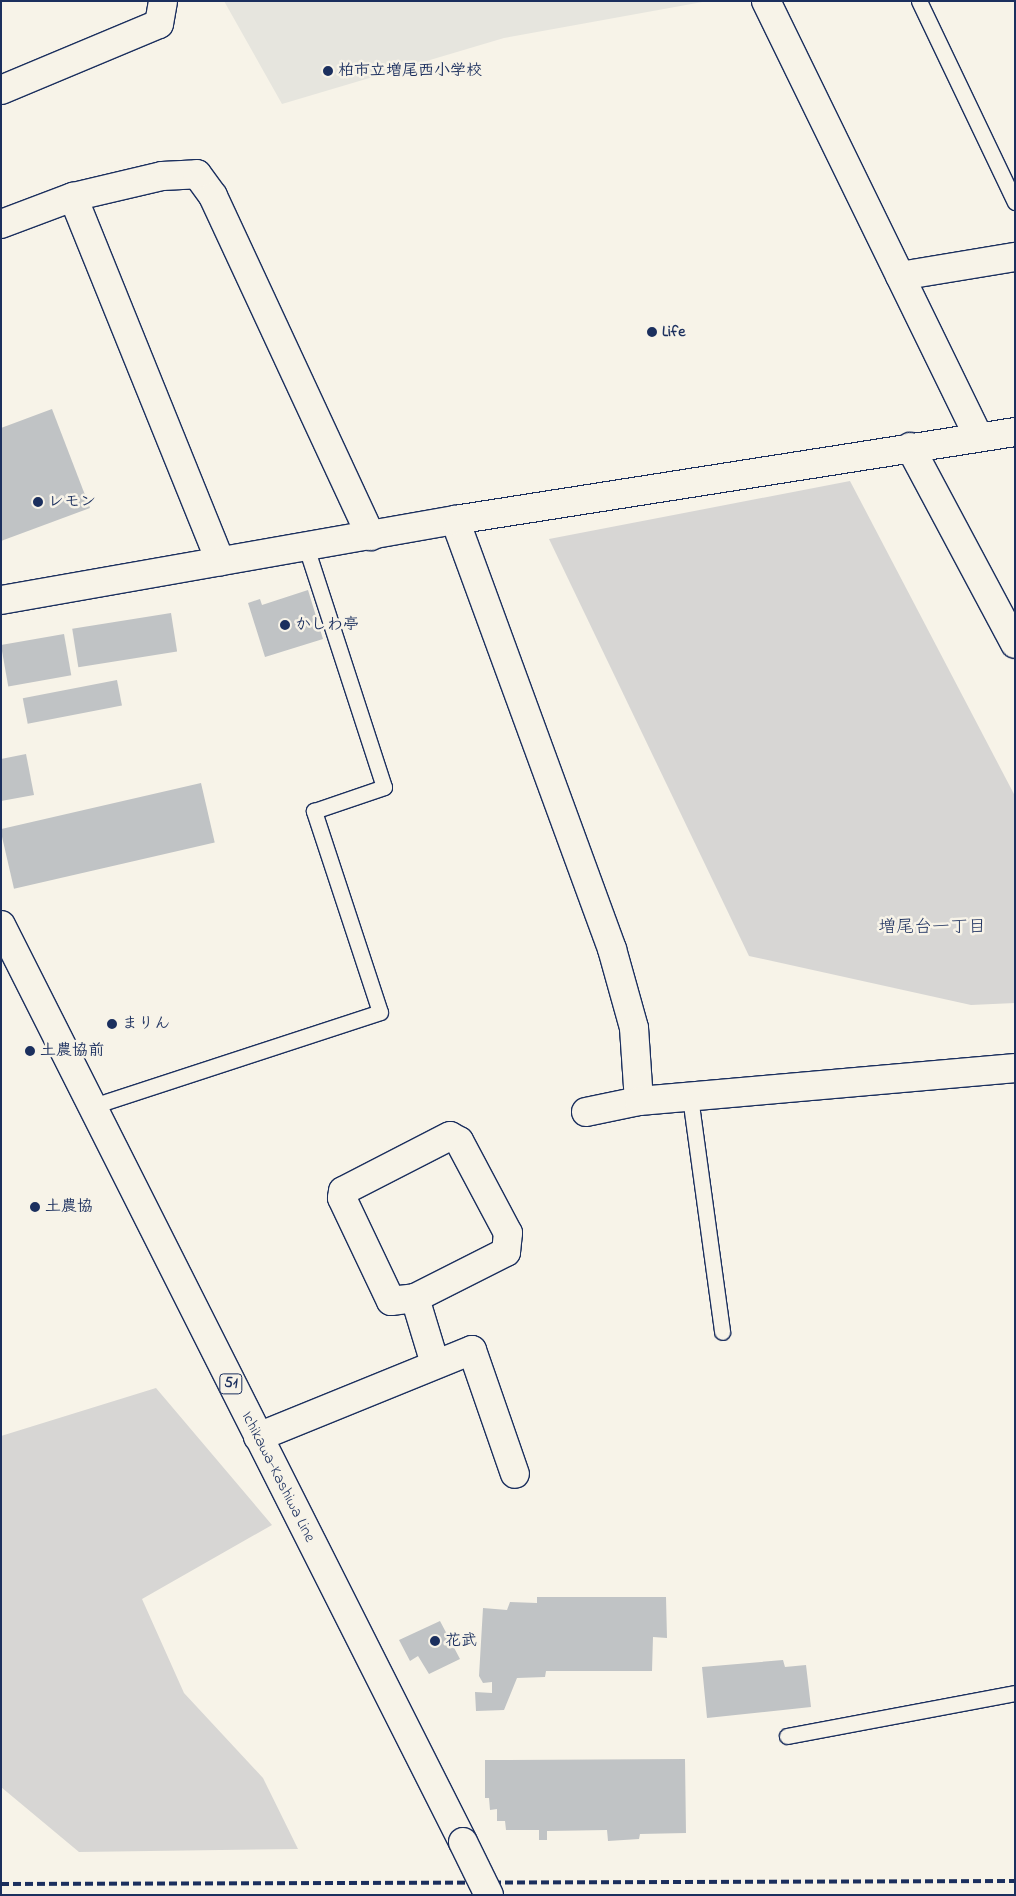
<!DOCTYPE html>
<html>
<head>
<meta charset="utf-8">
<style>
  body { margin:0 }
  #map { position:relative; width:1016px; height:1896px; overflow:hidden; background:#f7f3e8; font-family:"Indie Flower","Klee One",sans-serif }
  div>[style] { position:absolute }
  .built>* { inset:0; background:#e6e5de }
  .green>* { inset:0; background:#d7d6d4 }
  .building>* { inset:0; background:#c0c3c5; transform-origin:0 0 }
  .roads { filter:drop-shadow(1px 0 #1b2f5e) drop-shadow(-1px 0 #1b2f5e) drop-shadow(0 1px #1b2f5e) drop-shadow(0 -1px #1b2f5e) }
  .lane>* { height:15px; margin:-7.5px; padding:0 7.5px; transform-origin:7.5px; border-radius:7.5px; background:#f7f3e8 }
  .street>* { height:28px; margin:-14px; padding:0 14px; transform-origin:14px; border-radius:14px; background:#f7f3e8 }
  .secondary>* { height:28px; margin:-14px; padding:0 14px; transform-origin:14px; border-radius:14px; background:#f7f3e8 }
  .primary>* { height:28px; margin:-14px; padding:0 14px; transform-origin:14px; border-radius:14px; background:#f7f3e8 }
  .rail>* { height:4px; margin-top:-2px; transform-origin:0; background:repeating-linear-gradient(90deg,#1b2f5e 0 8px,transparent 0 12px) }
  .bridges { filter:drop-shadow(1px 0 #1b2f5e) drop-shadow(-1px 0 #1b2f5e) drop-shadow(0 1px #1b2f5e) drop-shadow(0 -1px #1b2f5e) }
  .primary-bridge>* { height:28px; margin:-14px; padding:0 14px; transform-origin:14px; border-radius:14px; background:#f7f3e8 }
  .dots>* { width:14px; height:14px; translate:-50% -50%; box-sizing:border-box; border:2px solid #f7f3e8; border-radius:50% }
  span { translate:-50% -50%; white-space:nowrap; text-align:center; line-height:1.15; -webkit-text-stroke:5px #f7f3e8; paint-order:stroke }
  .shield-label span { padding:1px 4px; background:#f7f3e8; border:1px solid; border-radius:4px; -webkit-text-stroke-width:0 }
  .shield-label { font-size:15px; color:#1b2f5e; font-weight:700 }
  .poi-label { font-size:16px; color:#1b2f5e; font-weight:700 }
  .left { translate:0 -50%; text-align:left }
  .street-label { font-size:16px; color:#1b2f5e }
  .neighbourhood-label { font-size:18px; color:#1b2f5e }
  .frame { position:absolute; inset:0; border:2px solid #1b2f5e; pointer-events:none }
</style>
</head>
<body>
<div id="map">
  <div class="built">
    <div style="clip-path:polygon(224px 1px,708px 1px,504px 38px,282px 104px)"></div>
  </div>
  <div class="green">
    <div style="clip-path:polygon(850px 481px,1015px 796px,1015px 1003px,971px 1005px,749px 956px,549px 539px)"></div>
    <div style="clip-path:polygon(156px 1388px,272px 1525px,142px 1599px,184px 1693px,263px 1778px,298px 1849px,79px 1852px,1px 1787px,1px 1436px)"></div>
  </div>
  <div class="building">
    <div style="clip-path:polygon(52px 409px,90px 508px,1px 541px,1px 428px)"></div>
    <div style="clip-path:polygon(308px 590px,323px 639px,265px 657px,248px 603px,260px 599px,262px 605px)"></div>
    <div style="left:171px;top:613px;width:39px;height:100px;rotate:81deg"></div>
    <div style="left:64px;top:634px;width:42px;height:64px;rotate:80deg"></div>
    <div style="left:117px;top:680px;width:26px;height:96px;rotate:79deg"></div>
    <div style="clip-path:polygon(26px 754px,34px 795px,1px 801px,1px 759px)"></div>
    <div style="left:201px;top:783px;width:61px;height:206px;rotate:77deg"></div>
    <div style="clip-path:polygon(537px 1597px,666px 1597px,667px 1638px,653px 1637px,652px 1671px,546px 1671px,545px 1677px,517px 1678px,504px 1710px,476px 1711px,475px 1692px,492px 1693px,492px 1682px,483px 1683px,479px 1676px,483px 1608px,507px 1610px,510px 1602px,537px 1603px)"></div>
    <div style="clip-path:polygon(440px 1621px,460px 1659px,429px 1674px,418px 1656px,410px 1661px,399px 1640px)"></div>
    <div style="clip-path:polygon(783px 1660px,785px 1667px,806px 1665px,811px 1707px,707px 1718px,702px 1667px)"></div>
    <div style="clip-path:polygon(685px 1759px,686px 1833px,640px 1834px,639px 1839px,608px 1841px,607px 1830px,547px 1831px,547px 1840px,539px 1840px,539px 1830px,506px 1830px,505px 1821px,497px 1821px,497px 1809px,490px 1810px,489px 1798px,485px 1798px,485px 1760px)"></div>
  </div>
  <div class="roads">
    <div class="lane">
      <div style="left:919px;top:1px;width:223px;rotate:64.5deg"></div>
      <div style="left:690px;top:1097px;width:237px;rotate:82.2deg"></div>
      <div style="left:90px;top:1107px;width:305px;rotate:-18.1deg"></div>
      <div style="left:380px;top:1012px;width:212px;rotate:-108.2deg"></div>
      <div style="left:314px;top:811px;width:74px;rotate:-18.9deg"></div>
      <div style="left:384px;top:787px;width:252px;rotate:-108deg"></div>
      <div style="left:787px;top:1736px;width:232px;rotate:-10.7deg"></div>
    </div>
    <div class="street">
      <div style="left:766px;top:1px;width:484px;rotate:64deg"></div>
      <div style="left:1px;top:90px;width:171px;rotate:-22.7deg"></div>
      <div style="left:159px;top:24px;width:23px;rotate:-80deg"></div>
      <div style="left:73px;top:197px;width:393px;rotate:68deg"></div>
      <div style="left:1px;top:224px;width:77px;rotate:-20.6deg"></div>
      <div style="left:73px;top:197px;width:91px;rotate:-13.3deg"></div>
      <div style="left:162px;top:176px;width:35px;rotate:-3deg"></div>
      <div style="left:197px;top:174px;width:27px;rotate:54deg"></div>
      <div style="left:213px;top:196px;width:375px;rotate:65.1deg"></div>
      <div style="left:900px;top:276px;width:117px;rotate:-9.4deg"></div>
      <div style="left:910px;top:447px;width:223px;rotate:61.9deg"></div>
      <div style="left:455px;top:520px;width:457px;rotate:69.9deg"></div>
      <div style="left:612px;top:949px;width:82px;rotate:74.4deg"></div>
      <div style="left:634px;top:1028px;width:73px;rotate:86.1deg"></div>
      <div style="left:586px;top:1112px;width:54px;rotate:-11.7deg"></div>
      <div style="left:639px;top:1101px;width:377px;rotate:-5deg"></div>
      <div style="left:415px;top:1298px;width:102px;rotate:-26.8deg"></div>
      <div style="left:506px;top:1252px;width:19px;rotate:-84deg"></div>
      <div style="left:508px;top:1233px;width:104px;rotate:-118deg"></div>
      <div style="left:459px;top:1141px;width:10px;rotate:-151deg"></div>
      <div style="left:450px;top:1136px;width:120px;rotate:152.8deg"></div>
      <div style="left:343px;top:1191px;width:7px;rotate:98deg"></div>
      <div style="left:342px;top:1198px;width:114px;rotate:64.6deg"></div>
      <div style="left:391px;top:1301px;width:24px;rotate:-7deg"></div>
      <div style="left:415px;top:1298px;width:69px;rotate:73.1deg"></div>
      <div style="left:258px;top:1437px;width:231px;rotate:-22.1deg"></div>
      <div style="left:472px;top:1350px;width:131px;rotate:70.9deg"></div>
    </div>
    <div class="secondary">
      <div style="left:1px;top:600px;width:461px;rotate:-10deg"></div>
      <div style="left:455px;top:520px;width:567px;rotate:-8.93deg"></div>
    </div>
    <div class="primary">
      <div style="left:1px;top:925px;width:1027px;rotate:63.26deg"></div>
    </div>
  </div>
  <div class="rail">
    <div style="left:1px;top:1884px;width:1014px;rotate:-0.17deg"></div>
  </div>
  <div class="bridges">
    <div class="primary-bridge">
      <div style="left:463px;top:1842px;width:59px;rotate:63.9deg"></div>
    </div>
  </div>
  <div class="dots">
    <div style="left:328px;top:71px;background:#1b2f5e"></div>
    <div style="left:652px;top:332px;background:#1b2f5e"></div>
    <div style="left:38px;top:502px;background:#1b2f5e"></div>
    <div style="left:285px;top:625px;background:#1b2f5e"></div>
    <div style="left:112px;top:1024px;background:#1b2f5e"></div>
    <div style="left:30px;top:1051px;background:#1b2f5e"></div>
    <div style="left:35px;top:1207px;background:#1b2f5e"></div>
    <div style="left:435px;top:1641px;background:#1b2f5e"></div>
  </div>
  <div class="shield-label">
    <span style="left:231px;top:1384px">51</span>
  </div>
  <div class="poi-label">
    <span class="left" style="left:338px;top:71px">柏市立増尾西小学校</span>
    <span class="left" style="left:662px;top:332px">Life</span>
    <span class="left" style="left:48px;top:502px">レモン</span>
    <span class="left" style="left:295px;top:625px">かしわ亭</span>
    <span class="left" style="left:122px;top:1024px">まりん</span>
    <span class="left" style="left:40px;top:1051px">土農協前</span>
    <span class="left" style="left:45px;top:1207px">土農協</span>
    <span class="left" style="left:445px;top:1641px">花武</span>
  </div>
  <div class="street-label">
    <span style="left:278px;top:1477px;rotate:63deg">Ichikawa-Kashiwa Line</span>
  </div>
  <div class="neighbourhood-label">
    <span style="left:932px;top:928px">増尾台一丁目</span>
  </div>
  <div class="frame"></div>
</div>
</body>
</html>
